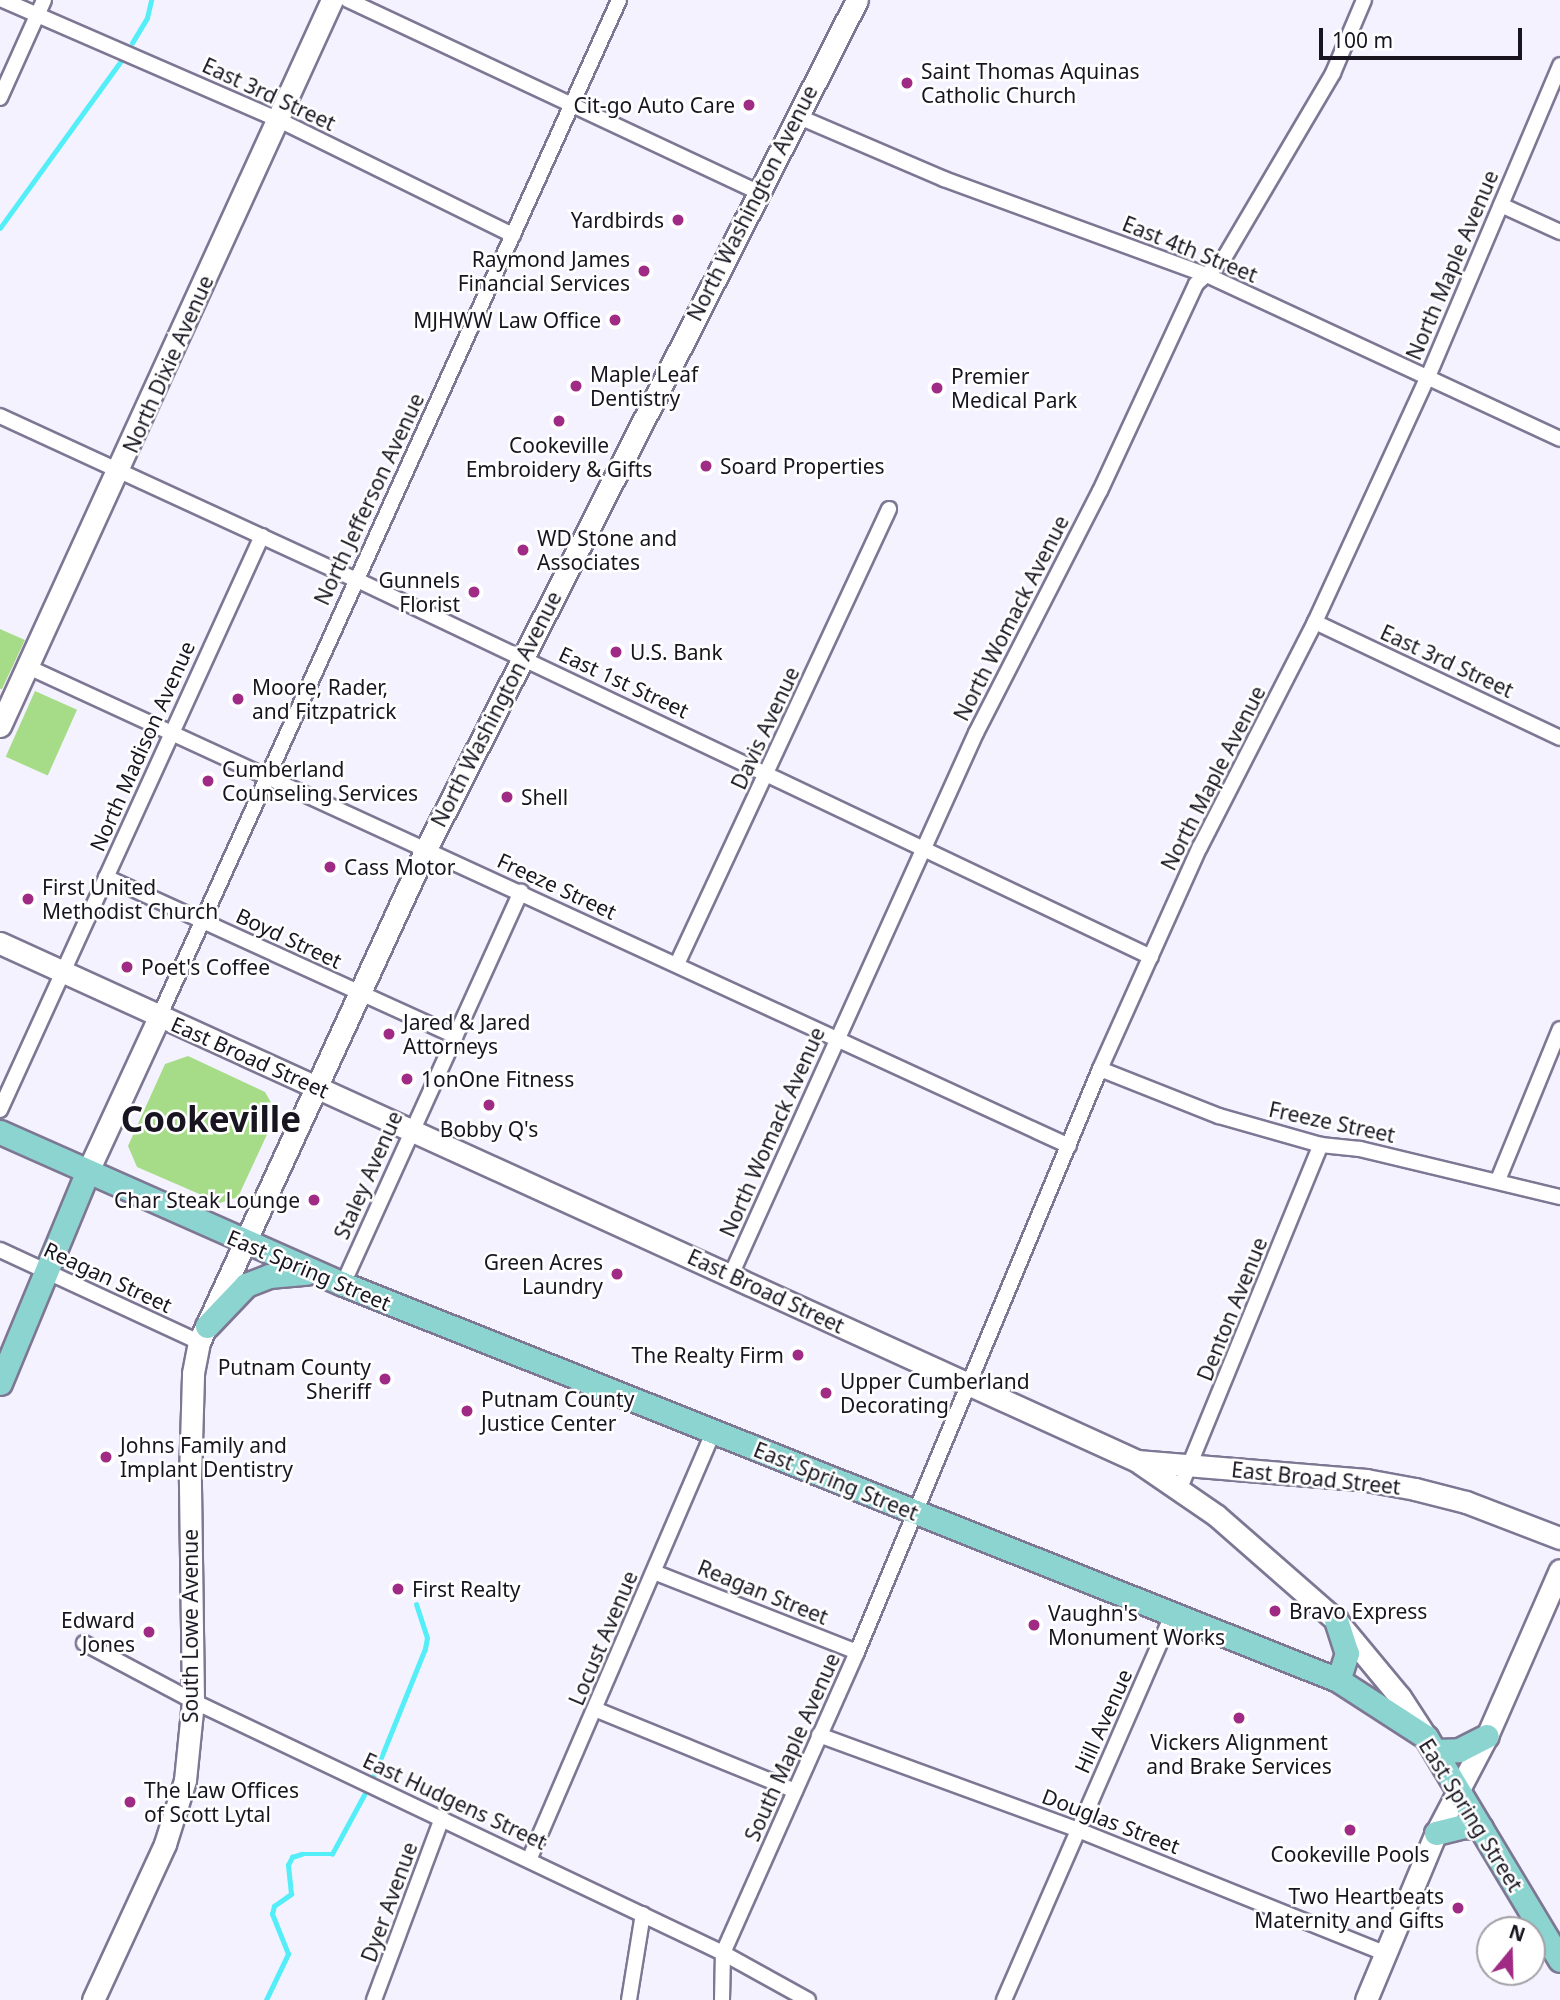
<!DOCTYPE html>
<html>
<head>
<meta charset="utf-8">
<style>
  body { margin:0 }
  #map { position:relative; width:1560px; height:2000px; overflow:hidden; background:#f5f2ff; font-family:"Noto Sans",sans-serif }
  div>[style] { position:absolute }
  .green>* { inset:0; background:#a6dc87; transform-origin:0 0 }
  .stream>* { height:4.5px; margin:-2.25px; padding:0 2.25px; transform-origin:2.25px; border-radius:2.25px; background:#53eef8 }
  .roads { filter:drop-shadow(2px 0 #7e7794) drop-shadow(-2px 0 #7e7794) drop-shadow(0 2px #7e7794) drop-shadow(0 -2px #7e7794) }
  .street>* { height:14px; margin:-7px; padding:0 7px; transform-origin:7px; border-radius:7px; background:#fff }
  .secondary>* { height:21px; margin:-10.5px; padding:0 10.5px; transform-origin:10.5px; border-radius:10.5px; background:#fff }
  .primary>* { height:23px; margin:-11.5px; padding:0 11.5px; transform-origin:11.5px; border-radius:11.5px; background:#8cd4d0 }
  .dots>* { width:19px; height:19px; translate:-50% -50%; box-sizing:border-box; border:4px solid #fff; border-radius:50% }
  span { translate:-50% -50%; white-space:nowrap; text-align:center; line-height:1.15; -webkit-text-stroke:5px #fff; paint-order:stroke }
  .poi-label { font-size:21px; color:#181520 }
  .left { translate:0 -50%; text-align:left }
  .right { translate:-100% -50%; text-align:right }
  .street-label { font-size:21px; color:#181520 }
  .town-label { font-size:35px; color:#181520; font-weight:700 }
  .north { position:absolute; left:1476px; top:1916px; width:70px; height:70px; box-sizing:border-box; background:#fff; border:2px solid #a3a1a6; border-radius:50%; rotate:19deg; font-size:19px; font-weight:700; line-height:28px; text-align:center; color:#181520 }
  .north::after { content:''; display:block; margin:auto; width:24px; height:32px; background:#a02b84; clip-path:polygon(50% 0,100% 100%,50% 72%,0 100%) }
  .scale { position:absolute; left:1319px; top:28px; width:203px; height:32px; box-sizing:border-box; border:4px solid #181520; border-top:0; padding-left:9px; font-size:21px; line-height:24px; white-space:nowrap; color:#181520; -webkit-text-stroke:5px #fff; paint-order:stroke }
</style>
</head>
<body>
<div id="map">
  <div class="green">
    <div style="clip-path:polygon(0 629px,25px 640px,2px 689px,0 689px)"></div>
    <div style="left:35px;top:691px;width:46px;height:72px;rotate:24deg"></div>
    <div style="clip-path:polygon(188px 1056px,265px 1092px,277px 1113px,238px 1197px,220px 1203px,137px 1167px,128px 1146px,165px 1064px)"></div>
  </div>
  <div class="stream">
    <div style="left:132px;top:43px;width:29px;rotate:-59deg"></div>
    <div style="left:147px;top:18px;width:18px;rotate:-77deg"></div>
    <div style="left:0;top:228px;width:205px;rotate:-54.1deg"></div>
    <div style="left:374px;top:1775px;width:136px;rotate:-68deg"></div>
    <div style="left:425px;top:1649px;width:11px;rotate:-80deg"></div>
    <div style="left:427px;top:1638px;width:35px;rotate:-108deg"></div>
    <div style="left:266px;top:2000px;width:51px;rotate:-64.4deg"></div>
    <div style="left:288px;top:1954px;width:43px;rotate:-111.8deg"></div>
    <div style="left:272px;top:1914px;width:8px;rotate:-76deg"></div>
    <div style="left:274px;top:1906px;width:21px;rotate:-35deg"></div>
    <div style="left:291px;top:1894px;width:29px;rotate:-96deg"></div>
    <div style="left:288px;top:1865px;width:9px;rotate:-63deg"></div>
    <div style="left:292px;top:1857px;width:10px;rotate:-17deg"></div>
    <div style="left:302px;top:1854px;width:30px"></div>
    <div style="left:332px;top:1854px;width:67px;rotate:-61.5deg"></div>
  </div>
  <div class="roads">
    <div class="street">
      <div style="left:3px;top:0;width:301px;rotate:23.5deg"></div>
      <div style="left:279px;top:120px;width:261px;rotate:26.2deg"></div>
      <div style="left:348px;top:0;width:452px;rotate:25.1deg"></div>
      <div style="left:0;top:98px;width:107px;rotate:-65.8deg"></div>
      <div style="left:797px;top:116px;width:160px;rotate:23.2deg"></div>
      <div style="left:944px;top:179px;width:280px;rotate:20.1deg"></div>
      <div style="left:1207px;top:275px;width:389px;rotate:24.9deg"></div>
      <div style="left:1501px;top:205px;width:65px;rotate:24.6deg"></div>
      <div style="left:0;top:416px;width:391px;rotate:24.7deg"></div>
      <div style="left:355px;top:579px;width:881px;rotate:25.4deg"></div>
      <div style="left:1315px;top:622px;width:271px;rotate:25.3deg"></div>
      <div style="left:26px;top:666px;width:1148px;rotate:24.71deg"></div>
      <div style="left:106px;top:877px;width:384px;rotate:24.5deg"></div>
      <div style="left:677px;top:964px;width:502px;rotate:-65.02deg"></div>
      <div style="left:159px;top:1017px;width:1116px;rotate:-65.66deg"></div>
      <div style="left:1100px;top:1069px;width:128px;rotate:21.6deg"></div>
      <div style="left:1219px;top:1116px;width:106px;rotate:15.9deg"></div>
      <div style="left:1321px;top:1145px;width:39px;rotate:6deg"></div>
      <div style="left:1360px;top:1149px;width:206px;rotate:13.5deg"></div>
      <div style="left:0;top:1110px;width:631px;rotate:-65.47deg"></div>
      <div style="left:1498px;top:1180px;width:163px;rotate:-67.7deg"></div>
      <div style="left:0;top:1250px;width:219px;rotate:24.8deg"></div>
      <div style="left:731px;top:1275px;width:595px;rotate:-65.68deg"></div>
      <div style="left:976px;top:733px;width:272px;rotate:-62.9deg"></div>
      <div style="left:1100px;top:491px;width:228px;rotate:-65.1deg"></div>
      <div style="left:1196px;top:284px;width:36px;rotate:-42deg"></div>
      <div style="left:1223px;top:260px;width:217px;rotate:-59.5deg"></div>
      <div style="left:1333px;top:73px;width:79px;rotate:-67deg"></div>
      <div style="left:343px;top:1284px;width:431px;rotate:-65.6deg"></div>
      <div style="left:1180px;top:1488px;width:371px;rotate:-67.7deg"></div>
      <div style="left:654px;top:1572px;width:218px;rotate:21.5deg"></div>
      <div style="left:84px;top:1643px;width:123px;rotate:28deg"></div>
      <div style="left:193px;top:1701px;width:587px;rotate:25.43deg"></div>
      <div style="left:723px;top:1953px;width:97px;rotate:28.9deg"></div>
      <div style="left:597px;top:1710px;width:214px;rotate:22.2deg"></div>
      <div style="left:819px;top:1735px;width:276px;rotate:20.1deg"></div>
      <div style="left:1078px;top:1830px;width:330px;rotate:21.9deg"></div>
      <div style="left:529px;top:1860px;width:467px;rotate:-66.7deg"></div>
      <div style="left:374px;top:2000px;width:194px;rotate:-69.5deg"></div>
      <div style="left:629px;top:2000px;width:87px;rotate:-80.8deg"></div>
      <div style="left:722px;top:2000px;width:47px;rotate:-88.8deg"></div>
      <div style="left:723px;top:1953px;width:329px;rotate:-66deg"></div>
      <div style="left:857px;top:1652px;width:632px;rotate:-67.37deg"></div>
      <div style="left:1100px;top:1069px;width:243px;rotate:-65.8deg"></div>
      <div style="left:1200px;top:847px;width:253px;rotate:-62.9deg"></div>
      <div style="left:1315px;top:622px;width:268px;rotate:-65.3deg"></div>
      <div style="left:1427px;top:379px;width:341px;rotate:-67deg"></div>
      <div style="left:1004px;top:2000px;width:422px;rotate:-66.4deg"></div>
    </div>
    <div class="secondary">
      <div style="left:0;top:726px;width:798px;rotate:-65.43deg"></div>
      <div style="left:0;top:943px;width:1249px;rotate:24.49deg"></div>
      <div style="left:1137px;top:1461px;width:230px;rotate:4.7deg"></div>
      <div style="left:1366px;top:1480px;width:50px;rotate:10.4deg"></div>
      <div style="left:1415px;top:1489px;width:53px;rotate:14.3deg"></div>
      <div style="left:1466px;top:1502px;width:101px;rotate:21deg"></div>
      <div style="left:87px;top:1173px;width:172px;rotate:-65.2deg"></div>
      <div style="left:1140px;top:1463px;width:93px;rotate:34.5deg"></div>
      <div style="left:1217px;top:1516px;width:158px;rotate:41.2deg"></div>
      <div style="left:1336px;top:1620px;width:100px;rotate:50.3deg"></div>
      <div style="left:1400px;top:1697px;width:48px;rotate:57deg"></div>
      <div style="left:93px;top:2000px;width:172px;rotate:-65.2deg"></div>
      <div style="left:165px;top:1844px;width:67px;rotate:-72.6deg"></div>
      <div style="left:185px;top:1780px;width:79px;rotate:-84.2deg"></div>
      <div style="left:193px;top:1701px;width:224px;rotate:-90.8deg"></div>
      <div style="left:190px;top:1477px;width:104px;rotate:-88.3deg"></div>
      <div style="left:193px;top:1373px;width:32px;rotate:-79deg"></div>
      <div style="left:199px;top:1342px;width:543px;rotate:-65.28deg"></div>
      <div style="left:426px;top:849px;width:952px;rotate:-63.09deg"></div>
      <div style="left:1366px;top:2000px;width:181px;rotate:-67.3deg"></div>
      <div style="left:1436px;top:1833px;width:110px;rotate:-62.3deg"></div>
      <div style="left:1487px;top:1736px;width:181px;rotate:-66.3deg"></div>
    </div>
    <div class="primary">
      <div style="left:0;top:1132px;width:375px;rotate:23.9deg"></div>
      <div style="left:343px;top:1284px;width:1071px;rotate:21.7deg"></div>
      <div style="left:1338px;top:1680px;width:105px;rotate:32.9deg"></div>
      <div style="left:1426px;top:1737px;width:260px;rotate:59deg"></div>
      <div style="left:207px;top:1326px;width:57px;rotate:-46.4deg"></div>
      <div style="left:246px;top:1285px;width:25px;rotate:-21deg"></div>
      <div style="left:269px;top:1276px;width:37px;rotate:-5deg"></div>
      <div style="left:0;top:1383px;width:227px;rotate:-67.5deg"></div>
      <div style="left:1336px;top:1620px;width:35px;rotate:72deg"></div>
      <div style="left:1347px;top:1653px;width:28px;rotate:108deg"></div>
      <div style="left:1435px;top:1751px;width:24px;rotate:-2deg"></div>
      <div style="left:1459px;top:1750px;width:31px;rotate:-27deg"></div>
      <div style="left:1436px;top:1833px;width:30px;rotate:-14deg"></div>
      <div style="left:1465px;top:1826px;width:16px;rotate:7deg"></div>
    </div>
  </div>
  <div class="dots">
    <div style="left:907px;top:83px;background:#a02b84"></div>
    <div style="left:749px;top:105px;background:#a02b84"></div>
    <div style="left:678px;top:220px;background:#a02b84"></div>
    <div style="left:644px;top:271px;background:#a02b84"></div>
    <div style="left:615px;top:320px;background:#a02b84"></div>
    <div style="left:576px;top:386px;background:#a02b84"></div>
    <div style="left:937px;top:388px;background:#a02b84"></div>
    <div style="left:559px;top:421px;background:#a02b84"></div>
    <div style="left:706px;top:466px;background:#a02b84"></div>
    <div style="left:523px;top:550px;background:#a02b84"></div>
    <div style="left:474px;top:592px;background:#a02b84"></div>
    <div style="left:616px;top:652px;background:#a02b84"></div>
    <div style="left:238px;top:699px;background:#a02b84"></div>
    <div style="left:208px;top:781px;background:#a02b84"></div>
    <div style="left:507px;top:797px;background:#a02b84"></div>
    <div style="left:330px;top:867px;background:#a02b84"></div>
    <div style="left:28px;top:899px;background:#a02b84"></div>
    <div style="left:127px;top:967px;background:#a02b84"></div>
    <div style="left:389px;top:1034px;background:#a02b84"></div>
    <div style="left:407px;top:1079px;background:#a02b84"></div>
    <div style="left:489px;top:1105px;background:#a02b84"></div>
    <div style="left:314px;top:1200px;background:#a02b84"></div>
    <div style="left:617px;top:1274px;background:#a02b84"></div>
    <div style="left:798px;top:1355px;background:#a02b84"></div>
    <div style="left:385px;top:1379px;background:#a02b84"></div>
    <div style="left:826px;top:1393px;background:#a02b84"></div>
    <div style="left:467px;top:1411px;background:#a02b84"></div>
    <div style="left:106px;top:1457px;background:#a02b84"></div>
    <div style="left:398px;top:1589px;background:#a02b84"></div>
    <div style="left:1275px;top:1611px;background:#a02b84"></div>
    <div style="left:1034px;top:1625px;background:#a02b84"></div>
    <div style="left:149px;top:1632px;background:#a02b84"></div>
    <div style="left:1239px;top:1718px;background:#a02b84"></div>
    <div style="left:130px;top:1802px;background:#a02b84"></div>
    <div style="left:1350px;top:1830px;background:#a02b84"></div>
    <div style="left:1458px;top:1908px;background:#a02b84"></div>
  </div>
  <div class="poi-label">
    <span class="left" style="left:921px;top:83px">Saint Thomas Aquinas<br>Catholic Church</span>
    <span class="right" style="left:735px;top:105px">Cit-go Auto Care</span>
    <span class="right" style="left:664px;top:220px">Yardbirds</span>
    <span class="right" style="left:630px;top:271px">Raymond James<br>Financial Services</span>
    <span class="right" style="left:601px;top:320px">MJHWW Law Office</span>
    <span class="left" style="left:590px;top:386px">Maple Leaf<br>Dentistry</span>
    <span class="left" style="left:951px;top:388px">Premier<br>Medical Park</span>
    <span style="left:559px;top:457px">Cookeville<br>Embroidery &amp; Gifts</span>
    <span class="left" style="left:720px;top:466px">Soard Properties</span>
    <span class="left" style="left:537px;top:550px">WD Stone and<br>Associates</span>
    <span class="right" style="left:460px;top:592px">Gunnels<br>Florist</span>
    <span class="left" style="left:630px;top:652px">U.S. Bank</span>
    <span class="left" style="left:252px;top:699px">Moore, Rader,<br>and Fitzpatrick</span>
    <span class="left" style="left:222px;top:781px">Cumberland<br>Counseling Services</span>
    <span class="left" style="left:521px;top:797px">Shell</span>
    <span class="left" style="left:344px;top:867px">Cass Motor</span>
    <span class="left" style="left:42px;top:899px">First United<br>Methodist Church</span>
    <span class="left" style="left:141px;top:967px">Poet's Coffee</span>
    <span class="left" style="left:403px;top:1034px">Jared &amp; Jared<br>Attorneys</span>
    <span class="left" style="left:421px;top:1079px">1onOne Fitness</span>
    <span style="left:489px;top:1129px">Bobby Q's</span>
    <span class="right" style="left:300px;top:1200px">Char Steak Lounge</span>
    <span class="right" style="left:603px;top:1274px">Green Acres<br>Laundry</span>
    <span class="right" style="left:784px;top:1355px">The Realty Firm</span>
    <span class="right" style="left:371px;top:1379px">Putnam County<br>Sheriff</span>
    <span class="left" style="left:840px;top:1393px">Upper Cumberland<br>Decorating</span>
    <span class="left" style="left:481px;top:1411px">Putnam County<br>Justice Center</span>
    <span class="left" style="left:120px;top:1457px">Johns Family and<br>Implant Dentistry</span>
    <span class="left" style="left:412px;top:1589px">First Realty</span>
    <span class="left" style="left:1289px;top:1611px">Bravo Express</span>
    <span class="left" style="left:1048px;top:1625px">Vaughn's<br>Monument Works</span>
    <span class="right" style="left:135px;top:1632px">Edward<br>Jones</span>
    <span style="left:1239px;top:1754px">Vickers Alignment<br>and Brake Services</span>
    <span class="left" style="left:144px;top:1802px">The Law Offices<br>of Scott Lytal</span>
    <span style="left:1350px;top:1854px">Cookeville Pools</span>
    <span class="right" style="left:1444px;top:1908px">Two Heartbeats<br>Maternity and Gifts</span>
  </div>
  <div class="street-label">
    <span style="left:269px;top:94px;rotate:25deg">East 3rd Street</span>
    <span style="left:752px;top:203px;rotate:-63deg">North Washington Avenue</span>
    <span style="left:1190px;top:249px;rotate:22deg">East 4th Street</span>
    <span style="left:1452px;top:265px;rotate:-67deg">North Maple Avenue</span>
    <span style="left:168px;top:364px;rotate:-66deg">North Dixie Avenue</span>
    <span style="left:369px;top:499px;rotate:-65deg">North Jefferson Avenue</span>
    <span style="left:1011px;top:618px;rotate:-63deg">North Womack Avenue</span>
    <span style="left:1447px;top:661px;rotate:25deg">East 3rd Street</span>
    <span style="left:624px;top:682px;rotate:25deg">East 1st Street</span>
    <span style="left:496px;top:709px;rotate:-63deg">North Washington Avenue</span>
    <span style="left:765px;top:728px;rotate:-65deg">Davis Avenue</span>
    <span style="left:142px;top:746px;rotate:-66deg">North Madison Avenue</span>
    <span style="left:1213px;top:778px;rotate:-63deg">North Maple Avenue</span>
    <span style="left:557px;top:886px;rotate:25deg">Freeze Street</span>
    <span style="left:289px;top:938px;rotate:25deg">Boyd Street</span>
    <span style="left:250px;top:1057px;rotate:24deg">East Broad Street</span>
    <span style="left:1332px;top:1122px;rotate:12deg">Freeze Street</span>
    <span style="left:772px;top:1132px;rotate:-66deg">North Womack Avenue</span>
    <span style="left:368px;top:1175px;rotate:-66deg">Staley Avenue</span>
    <span style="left:309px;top:1270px;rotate:23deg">East Spring Street</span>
    <span style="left:108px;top:1277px;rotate:25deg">Reagan Street</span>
    <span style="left:766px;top:1291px;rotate:25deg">East Broad Street</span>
    <span style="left:1232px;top:1309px;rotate:-68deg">Denton Avenue</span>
    <span style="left:1316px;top:1478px;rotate:6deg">East Broad Street</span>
    <span style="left:836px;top:1481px;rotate:22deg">East Spring Street</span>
    <span style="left:763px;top:1592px;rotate:22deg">Reagan Street</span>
    <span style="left:190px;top:1626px;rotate:-90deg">South Lowe Avenue</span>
    <span style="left:603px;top:1638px;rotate:-67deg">Locust Avenue</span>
    <span style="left:1103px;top:1721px;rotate:-66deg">Hill Avenue</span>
    <span style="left:792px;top:1747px;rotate:-66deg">South Maple Avenue</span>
    <span style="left:455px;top:1801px;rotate:25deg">East Hudgens Street</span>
    <span style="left:1471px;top:1815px;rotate:58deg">East Spring Street</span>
    <span style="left:1111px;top:1821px;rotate:21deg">Douglas Street</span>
    <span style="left:389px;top:1902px;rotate:-70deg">Dyer Avenue</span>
  </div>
  <div class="town-label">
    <span style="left:211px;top:1119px">Cookeville</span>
  </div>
  <div class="north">N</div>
  <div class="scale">100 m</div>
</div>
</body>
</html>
